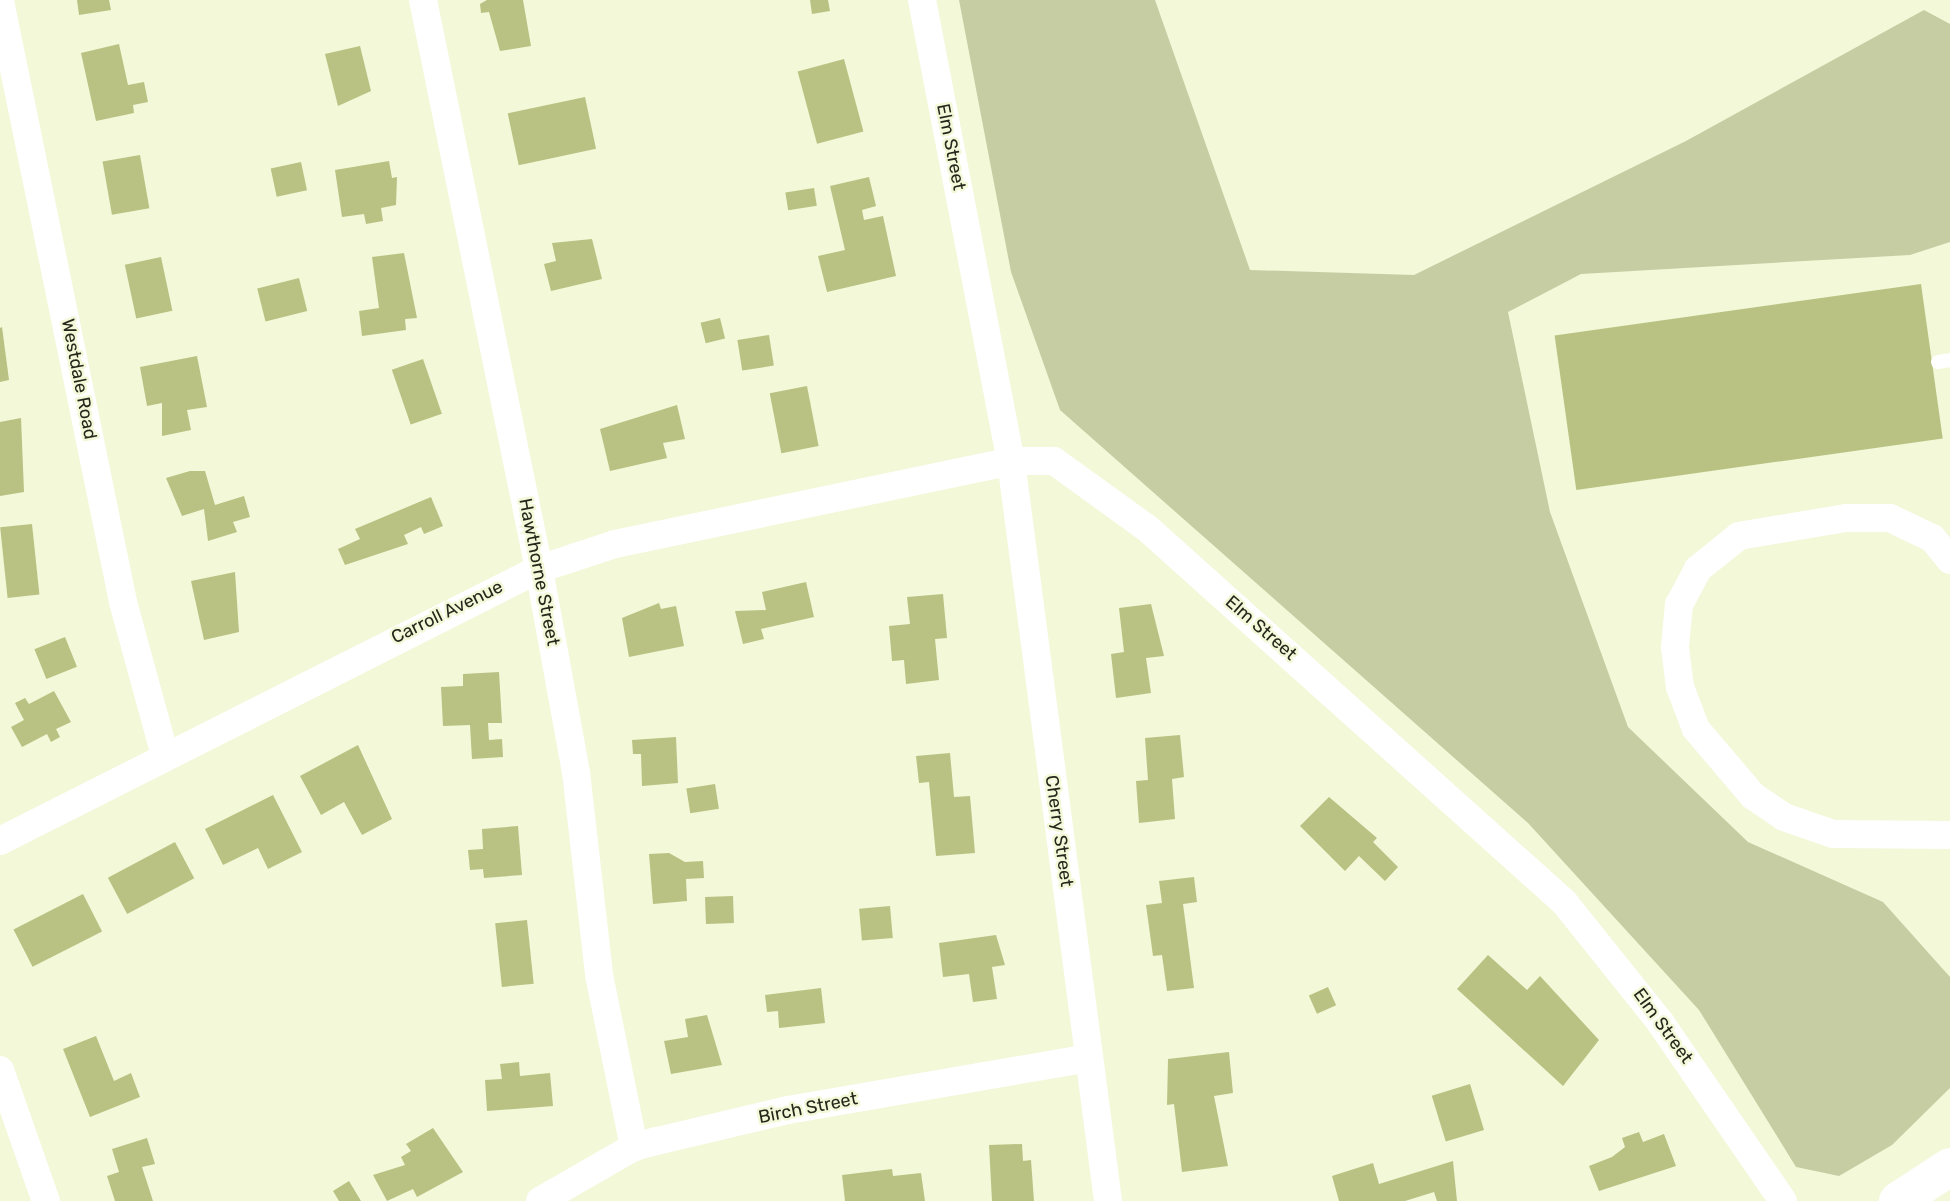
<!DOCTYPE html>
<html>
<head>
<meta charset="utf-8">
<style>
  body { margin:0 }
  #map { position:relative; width:1950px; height:1201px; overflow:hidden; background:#f2f8d8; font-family:Rubik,sans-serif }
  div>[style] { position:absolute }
  .green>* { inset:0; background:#c6cda3 }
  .building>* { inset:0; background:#b9c282; transform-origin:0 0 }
  .service>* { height:14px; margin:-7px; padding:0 7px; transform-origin:7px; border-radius:7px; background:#fff }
  .minor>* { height:28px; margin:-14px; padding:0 14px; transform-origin:14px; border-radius:14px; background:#fff }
  .secondary>* { height:38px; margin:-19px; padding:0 19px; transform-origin:19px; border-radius:19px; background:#fff }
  span { translate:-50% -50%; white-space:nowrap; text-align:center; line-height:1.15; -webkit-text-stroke:5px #f2f8d8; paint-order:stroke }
  .street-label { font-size:18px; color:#25271b }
</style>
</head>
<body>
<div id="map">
  <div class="green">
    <div style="clip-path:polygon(959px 0,1155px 0,1250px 270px,1414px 275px,1686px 141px,1924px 10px,1950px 24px,1950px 242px,1910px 255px,1581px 274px,1508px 312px,1550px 512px,1628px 727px,1748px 842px,1883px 902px,1950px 977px,1950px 1088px,1892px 1145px,1839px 1176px,1796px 1167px,1699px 1010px,1528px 823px,1060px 410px,1011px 272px)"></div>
  </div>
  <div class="building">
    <div style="clip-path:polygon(77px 0,109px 0,111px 10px,79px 15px)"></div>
    <div style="clip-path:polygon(487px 0,523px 0,531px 46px,500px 51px,489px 12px,481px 13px,480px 4px)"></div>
    <div style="clip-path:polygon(810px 0,828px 0,830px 11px,812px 14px)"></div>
    <div style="clip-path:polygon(119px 44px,128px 85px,144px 82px,148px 102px,133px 105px,134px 113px,96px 121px,81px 53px)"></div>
    <div style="clip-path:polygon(360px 46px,371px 91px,338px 106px,325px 54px)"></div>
    <div style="left:844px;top:59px;width:75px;height:48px;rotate:75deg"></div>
    <div style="left:585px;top:97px;width:53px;height:79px;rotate:78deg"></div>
    <div style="left:140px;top:155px;width:54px;height:38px;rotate:80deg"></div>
    <div style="clip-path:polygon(389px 161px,392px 178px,397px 177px,396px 205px,381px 208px,383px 221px,366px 224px,364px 214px,342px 217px,335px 170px)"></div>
    <div style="left:301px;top:162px;width:29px;height:31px;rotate:78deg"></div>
    <div style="clip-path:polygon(869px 177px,876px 206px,862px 210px,864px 220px,883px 216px,896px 276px,827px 292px,818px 256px,845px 250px,830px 186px)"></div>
    <div style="left:814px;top:188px;width:18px;height:29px;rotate:81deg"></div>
    <div style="clip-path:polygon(592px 239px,602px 279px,551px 291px,544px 264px,556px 261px,552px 243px)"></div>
    <div style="clip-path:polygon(404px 253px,417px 318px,405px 319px,406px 330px,362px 336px,359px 311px,379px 308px,372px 257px)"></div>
    <div style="left:161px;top:257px;width:55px;height:37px;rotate:78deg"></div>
    <div style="left:299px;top:278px;width:34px;height:43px;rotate:76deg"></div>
    <div style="left:1921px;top:284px;width:156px;height:370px;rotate:82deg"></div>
    <div style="left:720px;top:318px;width:21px;height:20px;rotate:76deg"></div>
    <div style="clip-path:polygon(2px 327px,9px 380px,0 382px,0 328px)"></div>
    <div style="left:769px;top:335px;width:31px;height:32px;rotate:81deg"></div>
    <div style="clip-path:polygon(197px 356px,207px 407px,187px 410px,191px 430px,162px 436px,162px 403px,147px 406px,140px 367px)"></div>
    <div style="left:423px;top:359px;width:58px;height:33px;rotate:71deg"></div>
    <div style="left:807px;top:386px;width:61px;height:38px;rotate:79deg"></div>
    <div style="clip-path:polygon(677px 405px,685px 439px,663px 443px,667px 458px,610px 471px,600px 429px)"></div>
    <div style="clip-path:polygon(21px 418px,24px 492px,0 496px,0 422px)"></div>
    <div style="clip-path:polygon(190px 471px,205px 471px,215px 505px,244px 496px,250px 517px,233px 522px,237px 532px,208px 541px,204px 509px,182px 516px,166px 478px)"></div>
    <div style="clip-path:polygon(431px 497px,443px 526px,424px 534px,421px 527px,404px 535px,408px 544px,345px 565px,338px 549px,360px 539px,355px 529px)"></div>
    <div style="left:32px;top:524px;width:71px;height:32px;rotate:84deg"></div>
    <div style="clip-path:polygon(235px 572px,239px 632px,204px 640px,191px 581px)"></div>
    <div style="clip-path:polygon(806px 582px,814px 617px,761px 629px,764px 639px,743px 644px,735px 611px,766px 610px,762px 592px)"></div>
    <div style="clip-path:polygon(943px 594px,947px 638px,935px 639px,939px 680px,906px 684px,904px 660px,892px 661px,889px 626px,910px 624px,907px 597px)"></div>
    <div style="clip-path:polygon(659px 603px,661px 609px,676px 606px,684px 646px,629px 657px,622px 618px)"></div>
    <div style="clip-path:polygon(1151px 604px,1164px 656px,1146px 658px,1151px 693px,1116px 698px,1111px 654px,1124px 652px,1119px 608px)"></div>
    <div style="left:65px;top:637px;width:32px;height:33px;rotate:68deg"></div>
    <div style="clip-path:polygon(499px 672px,502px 723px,488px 723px,489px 740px,502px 739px,503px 757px,472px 759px,470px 725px,443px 726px,441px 687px,463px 686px,463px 674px)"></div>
    <div style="clip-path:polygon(54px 691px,71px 722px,56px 729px,60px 737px,51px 742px,47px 734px,22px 747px,11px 727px,24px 720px,15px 703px,25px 698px,29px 704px)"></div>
    <div style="clip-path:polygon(1180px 735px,1184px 777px,1172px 779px,1175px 819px,1139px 823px,1136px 781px,1148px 780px,1145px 738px)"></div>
    <div style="clip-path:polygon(676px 737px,678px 783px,642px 786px,641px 754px,633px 754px,632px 740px)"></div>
    <div style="clip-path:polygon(358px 745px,392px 819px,362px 835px,344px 802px,321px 815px,300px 776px)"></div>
    <div style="clip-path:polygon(950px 753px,954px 797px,970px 796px,975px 853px,936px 856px,929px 782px,919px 783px,916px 756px)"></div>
    <div style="left:715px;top:784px;width:25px;height:29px;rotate:81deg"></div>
    <div style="clip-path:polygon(273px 795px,302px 852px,268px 869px,258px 848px,223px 865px,205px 829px)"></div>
    <div style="clip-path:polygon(1329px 797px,1377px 838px,1373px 842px,1398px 867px,1385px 881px,1359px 856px,1345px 871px,1300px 826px)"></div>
    <div style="clip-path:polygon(518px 826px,522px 875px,484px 878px,483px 869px,470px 870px,468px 850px,483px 849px,482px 829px)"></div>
    <div style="left:175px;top:842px;width:41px;height:76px;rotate:62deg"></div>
    <div style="clip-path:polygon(669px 853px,685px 862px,703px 861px,704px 878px,686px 879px,687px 901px,653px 904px,649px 854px)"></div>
    <div style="clip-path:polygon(1194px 877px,1197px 902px,1183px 904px,1194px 988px,1167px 991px,1162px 955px,1153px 956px,1146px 905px,1162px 903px,1159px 881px)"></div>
    <div style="left:83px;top:894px;width:42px;height:78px;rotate:63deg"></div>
    <div style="left:733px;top:896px;width:27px;height:28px;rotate:88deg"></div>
    <div style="left:890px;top:906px;width:32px;height:31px;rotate:85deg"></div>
    <div style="left:527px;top:920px;width:64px;height:32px;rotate:84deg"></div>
    <div style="clip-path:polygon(996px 935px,1005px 965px,992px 967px,997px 999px,973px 1002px,969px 974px,943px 977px,939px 943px)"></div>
    <div style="clip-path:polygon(1488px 955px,1527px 990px,1540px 976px,1599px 1040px,1563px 1086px,1457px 989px)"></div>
    <div style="left:1328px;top:987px;width:20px;height:21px;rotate:66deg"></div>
    <div style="clip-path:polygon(821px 988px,825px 1023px,779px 1028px,778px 1011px,767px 1012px,765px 995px)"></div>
    <div style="clip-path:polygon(707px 1015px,722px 1065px,671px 1074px,664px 1041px,688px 1037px,685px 1019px)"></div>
    <div style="clip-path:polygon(96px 1036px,114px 1081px,131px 1073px,140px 1097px,90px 1117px,63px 1049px)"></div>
    <div style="clip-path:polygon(1229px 1052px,1233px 1093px,1214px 1096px,1228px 1166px,1182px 1172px,1174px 1104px,1167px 1105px,1168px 1059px)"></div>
    <div style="clip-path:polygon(519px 1062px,520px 1076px,550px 1073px,553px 1106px,487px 1111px,485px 1080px,502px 1079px,500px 1064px)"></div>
    <div style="left:1470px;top:1084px;width:48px;height:40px;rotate:73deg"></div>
    <div style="clip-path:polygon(433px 1128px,463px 1172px,417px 1197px,413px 1189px,387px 1201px,373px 1175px,405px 1165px,401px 1157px,411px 1151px,406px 1144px)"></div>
    <div style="clip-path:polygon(1639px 1132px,1643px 1142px,1664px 1134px,1676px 1166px,1599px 1191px,1589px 1166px,1612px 1157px,1625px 1147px,1622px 1138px)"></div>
    <div style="clip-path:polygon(147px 1138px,155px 1164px,142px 1167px,153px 1201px,115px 1201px,107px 1176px,119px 1172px,112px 1149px)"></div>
    <div style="clip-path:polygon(1022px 1144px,1023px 1161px,1031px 1160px,1034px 1201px,992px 1201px,989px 1145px)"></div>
    <div style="clip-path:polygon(1453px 1161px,1457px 1201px,1437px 1201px,1434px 1192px,1405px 1201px,1339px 1201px,1332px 1176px,1373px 1163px,1379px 1184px)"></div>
    <div style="clip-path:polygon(892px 1169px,893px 1176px,921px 1173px,925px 1201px,845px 1201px,842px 1175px)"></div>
    <div style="clip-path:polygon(349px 1181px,361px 1201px,339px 1201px,333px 1191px)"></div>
  </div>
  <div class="service">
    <div style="left:1938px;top:362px;width:12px;rotate:-9deg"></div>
  </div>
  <div class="minor">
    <div style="left:423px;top:0;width:581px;rotate:78.48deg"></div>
    <div style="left:539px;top:569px;width:206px;rotate:79.7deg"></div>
    <div style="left:576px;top:772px;width:204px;rotate:83.5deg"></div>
    <div style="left:599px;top:975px;width:176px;rotate:78.5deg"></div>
    <div style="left:922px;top:0;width:470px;rotate:79.1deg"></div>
    <div style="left:1011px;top:461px;width:746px;rotate:82.53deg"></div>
    <div style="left:0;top:1px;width:613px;rotate:78.43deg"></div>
    <div style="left:123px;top:602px;width:160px;rotate:74.7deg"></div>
    <div style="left:1950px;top:560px;width:28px;rotate:-129deg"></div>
    <div style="left:1932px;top:538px;width:47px;rotate:-154.5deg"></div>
    <div style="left:1890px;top:518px;width:44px;rotate:180deg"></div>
    <div style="left:1846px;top:518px;width:109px;rotate:170.5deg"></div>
    <div style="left:1739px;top:536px;width:53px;rotate:141.2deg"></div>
    <div style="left:1698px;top:569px;width:40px;rotate:118deg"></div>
    <div style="left:1679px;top:604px;width:43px;rotate:95.3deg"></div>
    <div style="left:1675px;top:647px;width:40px;rotate:82.9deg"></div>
    <div style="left:1680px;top:687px;width:45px;rotate:69.1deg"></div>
    <div style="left:1696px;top:729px;width:88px;rotate:49.6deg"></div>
    <div style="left:1753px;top:796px;width:37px;rotate:34deg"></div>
    <div style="left:1784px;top:817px;width:52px;rotate:19.1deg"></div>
    <div style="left:1833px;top:834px;width:117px;rotate:0.5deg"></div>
    <div style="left:0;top:841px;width:604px;rotate:-26.78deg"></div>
    <div style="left:539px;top:569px;width:80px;rotate:-18.2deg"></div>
    <div style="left:615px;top:544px;width:405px;rotate:-11.8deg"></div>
    <div style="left:1011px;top:461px;width:43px"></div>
    <div style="left:1054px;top:461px;width:115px;rotate:35.8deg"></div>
    <div style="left:1147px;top:528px;width:560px;rotate:41.89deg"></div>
    <div style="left:1564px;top:902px;width:154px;rotate:51.3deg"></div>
    <div style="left:1660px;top:1022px;width:217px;rotate:55.5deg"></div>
    <div style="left:0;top:1070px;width:139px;rotate:70.7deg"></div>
    <div style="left:540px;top:1201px;width:108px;rotate:-29.9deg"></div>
    <div style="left:634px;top:1147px;width:24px;rotate:-15deg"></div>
    <div style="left:657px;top:1141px;width:135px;rotate:-13.3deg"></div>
    <div style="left:788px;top:1110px;width:305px;rotate:-9.8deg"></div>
  </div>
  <div class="secondary">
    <div style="left:1898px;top:1201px;width:62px;rotate:-33.2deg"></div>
  </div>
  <div class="street-label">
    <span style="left:951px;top:147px;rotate:79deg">Elm Street</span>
    <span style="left:79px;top:379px;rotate:79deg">Westdale Road</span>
    <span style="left:539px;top:572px;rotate:79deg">Hawthorne Street</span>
    <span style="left:447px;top:612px;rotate:-26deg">Carroll Avenue</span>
    <span style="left:1261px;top:628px;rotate:41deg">Elm Street</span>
    <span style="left:1059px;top:831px;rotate:82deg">Cherry Street</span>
    <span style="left:1663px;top:1026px;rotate:54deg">Elm Street</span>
    <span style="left:808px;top:1108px;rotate:-11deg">Birch Street</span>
  </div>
</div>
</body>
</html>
